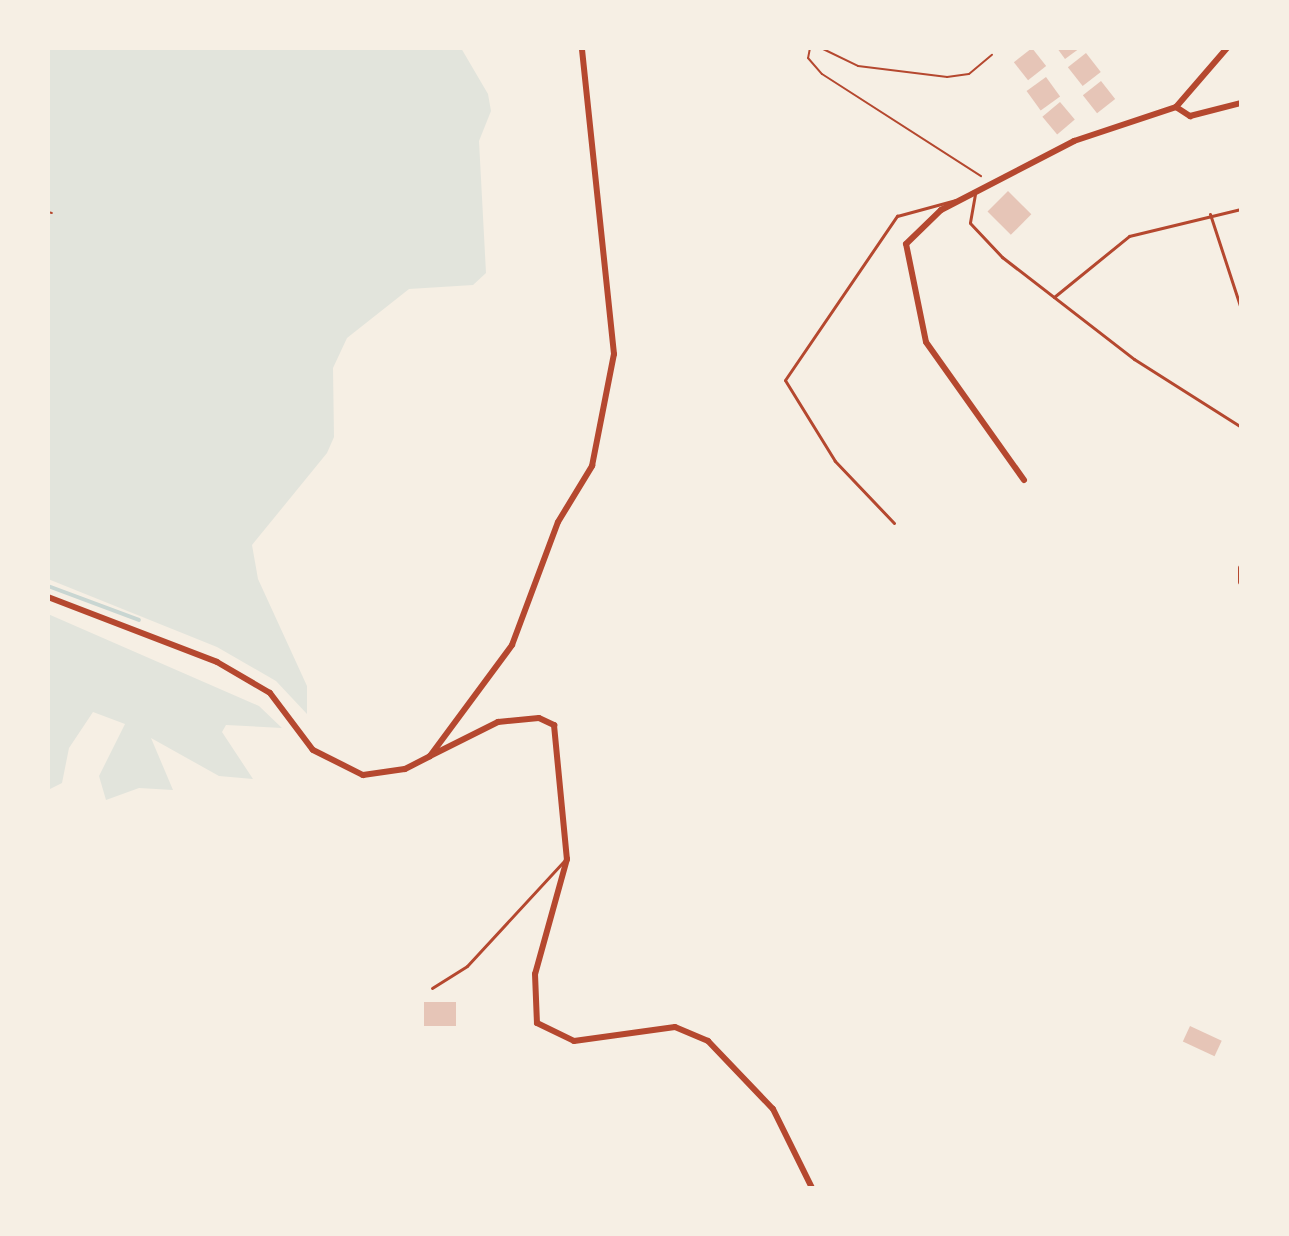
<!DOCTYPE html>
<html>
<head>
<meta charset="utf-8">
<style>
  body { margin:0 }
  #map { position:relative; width:1289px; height:1236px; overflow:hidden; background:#f6efe4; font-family:"Alegreya Sans",sans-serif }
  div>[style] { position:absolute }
  .green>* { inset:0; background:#e2e4dc }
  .stream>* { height:4px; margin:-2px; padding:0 2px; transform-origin:2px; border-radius:2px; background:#c9d6d2 }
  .building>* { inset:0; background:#e6c5b7; transform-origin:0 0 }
  .path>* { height:2px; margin:-1px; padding:0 1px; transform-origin:1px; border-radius:1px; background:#b5482f }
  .service>* { height:3px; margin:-1.5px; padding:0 1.5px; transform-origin:1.5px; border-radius:1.5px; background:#b5482f }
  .minor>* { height:6px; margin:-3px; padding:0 3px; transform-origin:3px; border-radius:3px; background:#b5482f }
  span { translate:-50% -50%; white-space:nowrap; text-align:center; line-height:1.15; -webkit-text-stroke:6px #f6efe4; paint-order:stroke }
  .frame { position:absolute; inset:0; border:50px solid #f6efe4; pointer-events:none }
</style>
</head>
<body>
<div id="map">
  <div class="green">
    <div style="clip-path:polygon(48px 48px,461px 48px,488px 94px,491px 111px,479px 141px,486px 273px,473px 285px,409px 289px,347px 338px,333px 368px,334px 437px,327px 453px,252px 545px,258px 579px,307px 686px,307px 714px,276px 681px,217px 647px,48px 579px)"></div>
    <div style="clip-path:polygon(48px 614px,259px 706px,282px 728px,226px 725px,222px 732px,253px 779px,219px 776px,151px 738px,173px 790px,139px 788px,106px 800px,99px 776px,125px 724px,93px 712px,69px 748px,62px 783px,48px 790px)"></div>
  </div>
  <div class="stream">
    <div style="left:48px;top:586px;width:97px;rotate:20.5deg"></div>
  </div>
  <div class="building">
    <div style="left:1032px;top:48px;width:23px;height:23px;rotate:52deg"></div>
    <div style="clip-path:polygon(1057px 48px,1080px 48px,1065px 59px)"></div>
    <div style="left:1086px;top:53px;width:24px;height:23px;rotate:52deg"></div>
    <div style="left:1046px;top:77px;width:24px;height:24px;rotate:54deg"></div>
    <div style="left:1101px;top:81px;width:23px;height:23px;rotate:52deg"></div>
    <div style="left:1060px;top:102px;width:23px;height:23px;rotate:50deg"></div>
    <div style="left:1008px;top:191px;width:33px;height:29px;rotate:45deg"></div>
    <div style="left:424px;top:1002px;width:32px;height:24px"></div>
    <div style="left:1190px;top:1026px;width:35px;height:17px;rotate:25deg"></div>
  </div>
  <div class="path">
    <div style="left:810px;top:48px;width:10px;rotate:101deg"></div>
    <div style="left:808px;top:58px;width:21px;rotate:49deg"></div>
    <div style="left:822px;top:74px;width:189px;rotate:32.7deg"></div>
    <div style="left:821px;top:48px;width:41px;rotate:25.9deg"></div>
    <div style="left:858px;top:66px;width:90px;rotate:7deg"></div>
    <div style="left:947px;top:77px;width:22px;rotate:-8deg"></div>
    <div style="left:969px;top:74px;width:30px;rotate:-40deg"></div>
    <div style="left:48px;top:212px;width:4px;rotate:14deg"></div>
  </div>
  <div class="service">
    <div style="left:975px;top:194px;width:29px;rotate:100deg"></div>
    <div style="left:970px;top:223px;width:47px;rotate:46.7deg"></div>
    <div style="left:1002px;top:257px;width:167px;rotate:37.7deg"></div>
    <div style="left:1134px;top:359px;width:127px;rotate:32.4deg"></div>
    <div style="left:1210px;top:214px;width:100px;rotate:71.9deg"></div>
    <div style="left:1054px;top:297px;width:97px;rotate:-39.1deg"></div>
    <div style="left:1129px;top:236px;width:115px;rotate:-13.6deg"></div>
    <div style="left:894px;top:523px;width:86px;rotate:-133.6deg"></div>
    <div style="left:835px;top:461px;width:95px;rotate:-121.7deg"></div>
    <div style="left:785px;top:380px;width:199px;rotate:-55.7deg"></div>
    <div style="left:897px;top:216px;width:61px;rotate:-15.2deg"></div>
    <div style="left:432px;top:988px;width:41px;rotate:-32.2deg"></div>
    <div style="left:467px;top:966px;width:143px;rotate:-47.3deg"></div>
  </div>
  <div class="minor">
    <div style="left:1227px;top:48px;width:78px;rotate:130.8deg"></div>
    <div style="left:1176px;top:107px;width:17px;rotate:33deg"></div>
    <div style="left:1190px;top:116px;width:53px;rotate:-14.3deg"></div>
    <div style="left:1024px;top:480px;width:169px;rotate:-125.4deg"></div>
    <div style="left:926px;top:342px;width:100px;rotate:-101.5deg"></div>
    <div style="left:906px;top:244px;width:49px;rotate:-44.2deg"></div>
    <div style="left:941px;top:210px;width:150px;rotate:-27.4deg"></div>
    <div style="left:1074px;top:141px;width:108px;rotate:-18.4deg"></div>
    <div style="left:1241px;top:568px;width:14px;rotate:90deg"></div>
    <div style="left:48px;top:597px;width:181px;rotate:21deg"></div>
    <div style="left:217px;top:662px;width:61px;rotate:30.3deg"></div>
    <div style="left:270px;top:693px;width:71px;rotate:53deg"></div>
    <div style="left:313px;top:750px;width:56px;rotate:26.6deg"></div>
    <div style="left:363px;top:775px;width:42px;rotate:-8.1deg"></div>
    <div style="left:405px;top:769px;width:28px;rotate:-27deg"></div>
    <div style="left:430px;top:756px;width:138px;rotate:-53.5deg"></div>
    <div style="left:512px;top:645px;width:131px;rotate:-69.5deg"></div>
    <div style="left:558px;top:522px;width:66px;rotate:-58.7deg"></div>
    <div style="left:592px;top:466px;width:114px;rotate:-78.9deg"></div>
    <div style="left:614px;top:354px;width:308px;rotate:-96deg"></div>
    <div style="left:430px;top:756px;width:76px;rotate:-26.6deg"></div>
    <div style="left:498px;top:722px;width:41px;rotate:-5.6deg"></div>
    <div style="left:539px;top:718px;width:17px;rotate:25deg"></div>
    <div style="left:554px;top:725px;width:135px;rotate:84.5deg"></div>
    <div style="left:567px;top:859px;width:119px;rotate:105.5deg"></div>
    <div style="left:535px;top:974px;width:49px;rotate:87.7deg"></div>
    <div style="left:537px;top:1023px;width:41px;rotate:25.9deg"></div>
    <div style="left:574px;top:1041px;width:102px;rotate:-7.9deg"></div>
    <div style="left:675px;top:1027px;width:36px;rotate:23deg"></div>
    <div style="left:708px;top:1041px;width:94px;rotate:46.3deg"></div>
    <div style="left:773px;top:1109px;width:88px;rotate:63.7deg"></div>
  </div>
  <div class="frame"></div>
</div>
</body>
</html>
